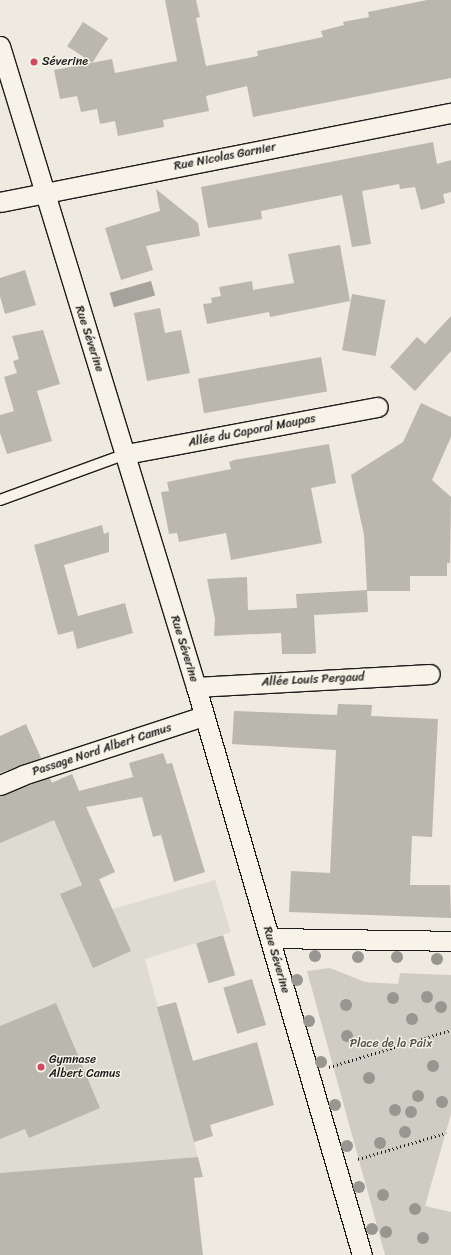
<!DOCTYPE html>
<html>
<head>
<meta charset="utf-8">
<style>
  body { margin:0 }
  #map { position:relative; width:451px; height:1255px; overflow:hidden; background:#eeeae0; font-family:Sriracha,sans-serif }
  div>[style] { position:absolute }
  .built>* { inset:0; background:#dedbd1 }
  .green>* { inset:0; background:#cfccc3 }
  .water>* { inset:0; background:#a6a39d; transform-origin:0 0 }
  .building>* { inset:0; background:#bab7af; transform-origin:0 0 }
  .path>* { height:2.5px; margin-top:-1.25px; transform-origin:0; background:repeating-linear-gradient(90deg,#1c1c1c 0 1px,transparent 0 4px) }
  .roads { filter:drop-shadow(1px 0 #1c1c1c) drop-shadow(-1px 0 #1c1c1c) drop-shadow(0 1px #1c1c1c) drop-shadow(0 -1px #1c1c1c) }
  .lane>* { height:10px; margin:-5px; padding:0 5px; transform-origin:5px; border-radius:5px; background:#f7f3e8 }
  .street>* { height:19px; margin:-9.5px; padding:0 9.5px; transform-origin:9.5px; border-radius:9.5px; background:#f7f3e8 }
  .trees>* { width:12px; height:12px; margin:-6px; border-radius:50%; background:#989690 }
  .dots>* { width:11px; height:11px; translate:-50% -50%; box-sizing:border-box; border:2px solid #f7f3e8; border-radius:50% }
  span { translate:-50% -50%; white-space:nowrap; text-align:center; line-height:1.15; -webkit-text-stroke:3px #f7f3e8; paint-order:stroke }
  .poi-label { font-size:12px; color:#1c1c1c }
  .left { translate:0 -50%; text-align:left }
  .street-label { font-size:12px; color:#1c1c1c }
  .park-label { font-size:12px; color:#52514e }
</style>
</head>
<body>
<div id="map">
  <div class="built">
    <div style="clip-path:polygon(72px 774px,115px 872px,99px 880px,112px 909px,215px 880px,231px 932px,145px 959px,198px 1157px,0 1173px,0 803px)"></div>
  </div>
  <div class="green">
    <div style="clip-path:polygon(330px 968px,365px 982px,398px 984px,400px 973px,451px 975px,451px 1114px,425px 1206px,451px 1212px,451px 1255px,385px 1255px,307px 971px)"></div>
  </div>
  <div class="water">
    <div style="left:151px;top:281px;width:15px;height:43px;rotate:74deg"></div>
  </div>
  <div class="building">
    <div style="clip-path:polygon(165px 0,196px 0,200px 17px,196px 18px,206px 66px,258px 56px,257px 51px,323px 37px,321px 31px,344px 25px,343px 22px,369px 17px,368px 12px,427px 0,451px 0,451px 78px,253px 117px,247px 86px,206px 96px,209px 111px,163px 120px,164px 127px,118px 136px,115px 121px,100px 124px,97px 109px,81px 112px,77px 96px,60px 99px,54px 70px,112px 59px,115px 73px,177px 61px)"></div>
    <div style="left:83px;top:22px;width:30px;height:29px;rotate:33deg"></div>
    <div style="clip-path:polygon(433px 142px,437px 164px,451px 160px,451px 192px,443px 194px,445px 203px,421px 210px,415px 187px,400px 189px,399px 184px,362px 191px,371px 244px,352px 247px,342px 195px,261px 211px,262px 219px,208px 228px,201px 187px)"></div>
    <div style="clip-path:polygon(156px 189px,198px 223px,200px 236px,146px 246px,153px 270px,121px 280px,105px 228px,160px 211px)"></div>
    <div style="clip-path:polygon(340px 245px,350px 301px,270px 317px,269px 312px,207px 324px,203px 304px,212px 303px,211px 298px,221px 296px,219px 287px,252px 281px,253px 290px,294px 283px,288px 254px)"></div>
    <div style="clip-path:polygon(25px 270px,36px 305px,5px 314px,0 296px,0 278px)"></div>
    <div style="left:352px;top:294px;width:34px;height:57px;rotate:10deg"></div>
    <div style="clip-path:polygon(160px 308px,165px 333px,181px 330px,190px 373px,147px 381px,134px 313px)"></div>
    <div style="clip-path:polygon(451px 316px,451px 351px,415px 391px,390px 367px,417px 337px,425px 344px)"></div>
    <div style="clip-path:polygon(43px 330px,60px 384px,37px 391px,52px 441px,7px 454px,0 433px,0 415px,14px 411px,4px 377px,17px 373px,13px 361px,19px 359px,12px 336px)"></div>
    <div style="left:321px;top:357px;width:35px;height:125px;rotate:80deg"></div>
    <div style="clip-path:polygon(421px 403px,451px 417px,451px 437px,432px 480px,451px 497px,450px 563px,447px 563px,447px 576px,410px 576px,410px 591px,367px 591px,364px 535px,351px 475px,403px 442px)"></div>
    <div style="clip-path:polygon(329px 444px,336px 483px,311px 488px,322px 543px,231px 560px,226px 533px,179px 542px,177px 533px,169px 534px,161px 492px,169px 491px,167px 482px,231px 469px,229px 462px,234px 460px)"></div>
    <div style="clip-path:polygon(102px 525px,104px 534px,109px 532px,109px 552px,64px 565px,78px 616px,125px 603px,133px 633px,77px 649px,73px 631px,58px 635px,34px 545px)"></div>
    <div style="clip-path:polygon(247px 577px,248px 610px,297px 608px,296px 594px,367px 590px,368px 612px,314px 615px,316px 653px,311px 654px,282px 654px,281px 633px,214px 636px,215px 619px,207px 579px)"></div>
    <div style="clip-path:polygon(338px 704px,372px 705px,371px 716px,438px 719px,432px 837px,412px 836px,410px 885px,450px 885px,451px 918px,289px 912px,291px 871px,330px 873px,336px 750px,232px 744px,234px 711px,337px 715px)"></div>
    <div style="clip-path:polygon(26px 724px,41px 758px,0 773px,0 736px)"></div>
    <div style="clip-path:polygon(163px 753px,167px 764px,172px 763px,205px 872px,174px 882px,161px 835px,153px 837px,142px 797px,86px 807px,115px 872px,99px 879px,131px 951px,93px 968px,60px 894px,82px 885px,54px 820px,0 843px,0 796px,50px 778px,52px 783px,72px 774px,79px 791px,133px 777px,129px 763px)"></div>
    <div style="left:223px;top:935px;width:42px;height:28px;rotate:73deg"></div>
    <div style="left:252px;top:979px;width:48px;height:30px;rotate:73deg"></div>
    <div style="clip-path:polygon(176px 1002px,193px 1061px,257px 1042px,274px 1105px,210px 1125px,213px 1136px,194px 1142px,157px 1007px)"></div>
    <div style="clip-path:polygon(56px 1003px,100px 1108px,29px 1138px,25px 1129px,0 1139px,0 1026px)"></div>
    <div style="clip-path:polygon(198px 1157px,203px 1177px,194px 1178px,203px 1255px,0 1255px,0 1173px)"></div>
  </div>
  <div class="path">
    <div style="left:329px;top:1067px;width:127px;rotate:-16.9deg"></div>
    <div style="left:358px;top:1159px;width:92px;rotate:-16.5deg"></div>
  </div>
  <div class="roads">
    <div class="lane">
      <div style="left:0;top:500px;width:134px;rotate:-20.1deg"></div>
    </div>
    <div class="street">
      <div style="left:0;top:46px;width:670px;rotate:73deg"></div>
      <div style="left:196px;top:687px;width:592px;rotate:73.71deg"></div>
      <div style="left:0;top:202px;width:460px;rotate:-11.2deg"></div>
      <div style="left:126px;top:454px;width:256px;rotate:-10.6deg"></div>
      <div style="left:196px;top:687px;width:234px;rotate:-3.2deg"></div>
      <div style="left:0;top:785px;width:25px;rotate:-23deg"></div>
      <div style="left:23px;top:775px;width:190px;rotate:-18.1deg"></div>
      <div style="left:270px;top:938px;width:181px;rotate:0.9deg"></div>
    </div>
  </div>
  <div class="trees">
    <div style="left:315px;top:956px"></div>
    <div style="left:358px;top:957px"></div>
    <div style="left:397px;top:957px"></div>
    <div style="left:437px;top:959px"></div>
    <div style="left:297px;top:980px"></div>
    <div style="left:427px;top:997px"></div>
    <div style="left:393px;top:998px"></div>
    <div style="left:346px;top:1005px"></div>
    <div style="left:441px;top:1007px"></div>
    <div style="left:412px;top:1019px"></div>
    <div style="left:309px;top:1021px"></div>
    <div style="left:347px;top:1036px"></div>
    <div style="left:321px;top:1062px"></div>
    <div style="left:433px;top:1066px"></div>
    <div style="left:369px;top:1078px"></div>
    <div style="left:418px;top:1096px"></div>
    <div style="left:442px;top:1102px"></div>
    <div style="left:335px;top:1105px"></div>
    <div style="left:395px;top:1110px"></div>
    <div style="left:411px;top:1112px"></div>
    <div style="left:405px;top:1132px"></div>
    <div style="left:380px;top:1143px"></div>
    <div style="left:347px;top:1146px"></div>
    <div style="left:359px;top:1187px"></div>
    <div style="left:383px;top:1195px"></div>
    <div style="left:415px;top:1209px"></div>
    <div style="left:372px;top:1229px"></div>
    <div style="left:386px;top:1232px"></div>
    <div style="left:423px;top:1238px"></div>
  </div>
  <div class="dots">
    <div style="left:34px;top:62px;background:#d1495b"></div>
    <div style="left:41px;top:1067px;background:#d1495b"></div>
  </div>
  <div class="poi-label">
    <span class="left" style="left:42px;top:62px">Séverine</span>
    <span class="left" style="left:49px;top:1067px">Gymnase<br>Albert Camus</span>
  </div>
  <div class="street-label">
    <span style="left:225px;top:157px;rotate:-11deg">Rue Nicolas Garnier</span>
    <span style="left:89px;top:339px;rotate:72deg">Rue Séverine</span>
    <span style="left:252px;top:431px;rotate:-11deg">Allée du Caporal Maupas</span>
    <span style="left:184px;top:649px;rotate:73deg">Rue Séverine</span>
    <span style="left:313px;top:680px;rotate:-3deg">Allée Louis Pergaud</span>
    <span style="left:102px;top:750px;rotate:-18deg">Passage Nord Albert Camus</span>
    <span style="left:276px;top:960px;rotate:74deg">Rue Séverine</span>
  </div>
  <div class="park-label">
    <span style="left:391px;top:1044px">Place de la Paix</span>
  </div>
</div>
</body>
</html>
